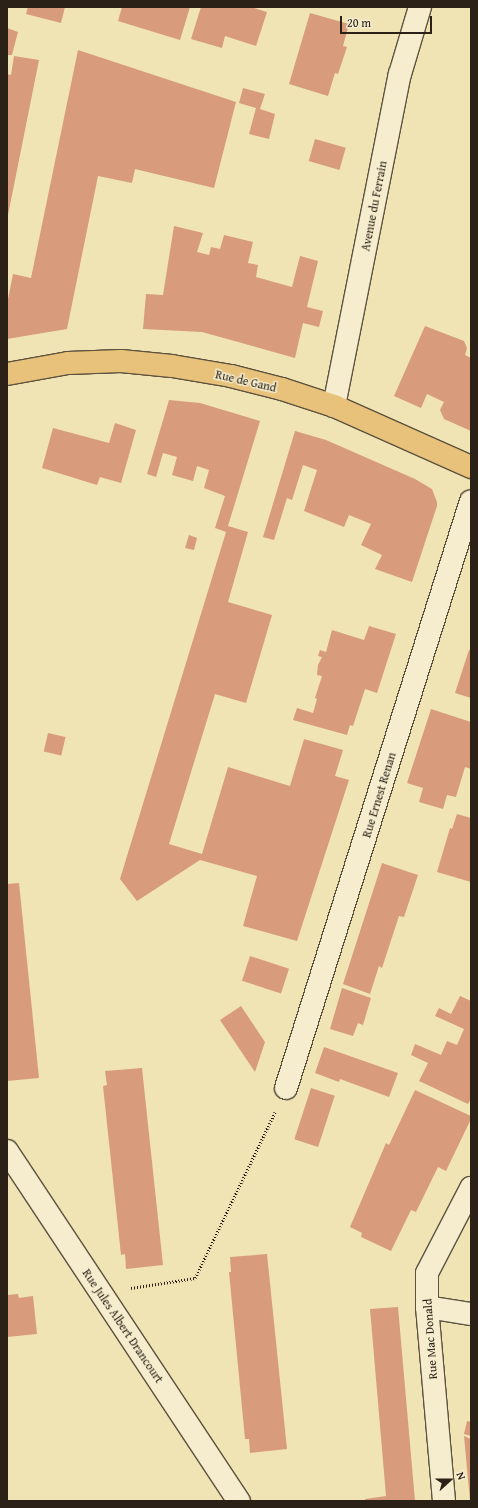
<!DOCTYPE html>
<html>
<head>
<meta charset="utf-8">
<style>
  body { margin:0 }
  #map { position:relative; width:478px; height:1508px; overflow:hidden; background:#f0e3b4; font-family:"Gentium Book Plus",serif }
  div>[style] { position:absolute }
  .building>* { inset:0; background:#d89c7d; transform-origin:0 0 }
  .path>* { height:2.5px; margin-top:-1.25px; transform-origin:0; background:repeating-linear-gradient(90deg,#2c2117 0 1px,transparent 0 3px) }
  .roads { filter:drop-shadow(1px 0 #5d523e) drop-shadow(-1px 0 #5d523e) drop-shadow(0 1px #5d523e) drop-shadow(0 -1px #5d523e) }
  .street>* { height:22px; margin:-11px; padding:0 11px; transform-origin:11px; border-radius:11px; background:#f5edce }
  .primary>* { height:22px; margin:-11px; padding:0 11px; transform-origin:11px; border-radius:11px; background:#e8c27a }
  span { translate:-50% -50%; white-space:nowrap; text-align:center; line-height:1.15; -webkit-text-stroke:3px #f5edce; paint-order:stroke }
  .street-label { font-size:12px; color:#2c2117 }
  .frame { position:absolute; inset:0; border:8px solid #2c2117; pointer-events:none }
  .north { position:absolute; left:430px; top:1460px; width:40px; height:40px; -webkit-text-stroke:3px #f5edce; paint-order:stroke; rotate:69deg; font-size:11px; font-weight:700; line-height:16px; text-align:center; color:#2c2117 }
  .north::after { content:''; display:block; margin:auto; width:14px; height:18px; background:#2c2117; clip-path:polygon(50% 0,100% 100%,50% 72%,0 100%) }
  .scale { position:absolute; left:340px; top:16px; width:92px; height:18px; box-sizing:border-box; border:2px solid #2c2117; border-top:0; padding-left:5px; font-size:12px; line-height:14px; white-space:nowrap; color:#2c2117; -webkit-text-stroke:3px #f5edce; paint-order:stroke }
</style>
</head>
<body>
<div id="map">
  <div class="building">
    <div style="clip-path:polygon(28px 7px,65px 7px,61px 23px,26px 14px)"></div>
    <div style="clip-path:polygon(122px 7px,190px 7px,180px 40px,118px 21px)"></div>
    <div style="clip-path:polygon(201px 7px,251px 7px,267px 12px,256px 46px,225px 36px,222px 48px,191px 39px)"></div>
    <div style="clip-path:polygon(310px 13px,349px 24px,343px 46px,347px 47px,338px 74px,335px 73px,328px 96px,289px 84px)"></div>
    <div style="clip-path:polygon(7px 28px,18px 32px,12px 55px,7px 55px)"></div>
    <div style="clip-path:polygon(78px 50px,236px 102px,214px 188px,135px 169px,132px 183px,98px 176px,67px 329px,7px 339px,7px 304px,13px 274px,31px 278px)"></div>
    <div style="clip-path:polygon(14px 56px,39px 60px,8px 215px,7px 74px,11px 75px)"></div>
    <div style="clip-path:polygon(243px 88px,265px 94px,260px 109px,275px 114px,269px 139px,249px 134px,256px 108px,239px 103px)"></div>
    <div style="left:315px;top:139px;width:32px;height:23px;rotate:16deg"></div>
    <div style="clip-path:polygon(174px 226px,203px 233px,197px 252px,209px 255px,211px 247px,220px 249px,224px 235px,253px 242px,248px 263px,258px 265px,256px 277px,292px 287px,300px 256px,318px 261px,307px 307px,323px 311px,319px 327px,303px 323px,295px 358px,202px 332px,143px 329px,146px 294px,163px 295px)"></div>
    <div style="clip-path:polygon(425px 326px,464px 341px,467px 348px,465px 355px,471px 358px,471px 431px,444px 419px,440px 410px,444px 402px,427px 394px,421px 408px,394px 396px)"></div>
    <div style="clip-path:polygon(169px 400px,200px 403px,260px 421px,228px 526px,248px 532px,228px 602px,272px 615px,246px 703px,215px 694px,169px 844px,202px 854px,228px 767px,290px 786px,304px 739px,343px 750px,335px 776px,349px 780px,297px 941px,243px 926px,257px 876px,200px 860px,137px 901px,120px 879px,226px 532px,215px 528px,225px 496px,204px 488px,209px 470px,197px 466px,193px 481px,172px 475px,177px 457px,163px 453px,156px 477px,147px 474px)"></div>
    <div style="clip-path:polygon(115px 423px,136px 430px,121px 483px,100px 477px,97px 485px,42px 468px,53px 428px,109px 443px)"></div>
    <div style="clip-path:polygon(295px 431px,326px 440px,415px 479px,432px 489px,437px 502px,437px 506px,412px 582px,375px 569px,382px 555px,361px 545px,371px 524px,349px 515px,344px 527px,304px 511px,317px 470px,303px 465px,292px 500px,287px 498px,274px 540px,263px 537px)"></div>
    <div style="clip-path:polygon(189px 535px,197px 538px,194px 550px,185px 548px)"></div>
    <div style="clip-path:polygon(369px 626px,396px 634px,377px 693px,365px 689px,353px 726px,350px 725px,347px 735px,293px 720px,297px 708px,313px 713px,317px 699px,315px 698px,322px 676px,317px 675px,318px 665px,322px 657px,318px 656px,320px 650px,326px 652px,332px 630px,364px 640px)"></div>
    <div style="clip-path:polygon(469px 650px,471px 651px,471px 698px,455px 693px)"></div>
    <div style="clip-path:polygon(431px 709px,471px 722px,471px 769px,465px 767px,456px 797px,447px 795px,443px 809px,419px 802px,423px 788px,407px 783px)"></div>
    <div style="left:48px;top:733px;width:18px;height:19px;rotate:13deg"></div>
    <div style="clip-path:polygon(457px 814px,471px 818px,471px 882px,437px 872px,450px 828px,452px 829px)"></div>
    <div style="clip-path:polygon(382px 863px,418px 875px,404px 917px,399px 916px,382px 968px,379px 966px,370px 994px,343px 984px)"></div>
    <div style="clip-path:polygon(19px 883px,39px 1078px,7px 1081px,7px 884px)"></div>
    <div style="left:250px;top:956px;width:41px;height:26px;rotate:18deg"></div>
    <div style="clip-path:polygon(342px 988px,371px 998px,363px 1025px,358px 1023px,353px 1036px,330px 1029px)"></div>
    <div style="clip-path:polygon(460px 996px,471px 1001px,471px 1099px,468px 1104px,419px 1081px,428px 1063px,411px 1055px,415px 1044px,441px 1055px,447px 1041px,457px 1045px,464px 1029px,435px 1016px,439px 1008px,451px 1014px)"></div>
    <div style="clip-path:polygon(241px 1006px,265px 1042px,255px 1072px,220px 1020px)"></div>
    <div style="clip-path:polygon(324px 1047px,398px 1073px,389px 1097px,340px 1079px,339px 1082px,315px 1073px)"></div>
    <div style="clip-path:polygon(142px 1068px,163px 1265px,126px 1269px,125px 1254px,121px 1255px,103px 1086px,107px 1085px,105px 1071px)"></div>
    <div style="left:311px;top:1088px;width:25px;height:54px;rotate:18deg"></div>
    <div style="clip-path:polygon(415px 1090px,471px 1116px,471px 1119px,446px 1171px,438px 1167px,416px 1212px,411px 1210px,391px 1251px,361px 1237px,362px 1233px,350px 1227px,386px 1143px,389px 1145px)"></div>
    <div style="clip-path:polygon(267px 1254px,287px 1449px,250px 1453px,249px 1439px,245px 1439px,229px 1272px,231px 1272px,230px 1257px)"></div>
    <div style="clip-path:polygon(18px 1294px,19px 1298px,33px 1296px,37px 1334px,7px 1337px,7px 1295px)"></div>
    <div style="clip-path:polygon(398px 1307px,415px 1501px,366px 1501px,365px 1499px,386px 1496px,370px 1309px)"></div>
    <div style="clip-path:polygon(467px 1421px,471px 1422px,471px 1436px,464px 1434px)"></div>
    <div style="clip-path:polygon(464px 1436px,471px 1439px,471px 1501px,470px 1501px)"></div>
  </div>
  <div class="path">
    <div style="left:131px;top:1288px;width:65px;rotate:-8.9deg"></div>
    <div style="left:195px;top:1278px;width:184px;rotate:-64.3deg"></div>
  </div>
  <div class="roads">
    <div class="street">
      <div style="left:334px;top:406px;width:338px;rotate:-78.8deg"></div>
      <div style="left:400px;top:74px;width:70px;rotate:-73.4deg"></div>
      <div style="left:286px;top:1088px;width:615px;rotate:-72.51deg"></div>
      <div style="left:7px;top:1151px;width:420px;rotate:56.5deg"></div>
      <div style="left:427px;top:1307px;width:45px;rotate:9deg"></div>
      <div style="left:444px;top:1501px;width:195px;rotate:-95deg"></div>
      <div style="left:427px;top:1307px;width:34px;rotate:-90deg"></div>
      <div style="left:427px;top:1273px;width:96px;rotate:-62.6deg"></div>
    </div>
    <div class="primary">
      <div style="left:7px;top:374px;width:62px;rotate:-10.2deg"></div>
      <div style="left:68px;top:363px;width:53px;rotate:-2.2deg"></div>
      <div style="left:121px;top:361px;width:51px;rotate:5.6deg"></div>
      <div style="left:172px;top:366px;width:60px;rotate:9.6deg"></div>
      <div style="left:231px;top:376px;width:53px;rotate:14.3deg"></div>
      <div style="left:282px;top:389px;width:55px;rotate:18.1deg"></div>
      <div style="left:334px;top:406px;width:150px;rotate:24deg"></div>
    </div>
  </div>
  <div class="street-label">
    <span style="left:374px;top:206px;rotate:-79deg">Avenue du Ferrain</span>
    <span style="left:246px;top:381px;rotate:13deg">Rue de Gand</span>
    <span style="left:379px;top:795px;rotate:-73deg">Rue Ernest Renan</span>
    <span style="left:123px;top:1326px;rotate:56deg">Rue Jules Albert Drancourt</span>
    <span style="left:430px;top:1339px;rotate:-94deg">Rue Mac Donald</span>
  </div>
  <div class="frame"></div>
  <div class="north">N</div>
  <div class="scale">20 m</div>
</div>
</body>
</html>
